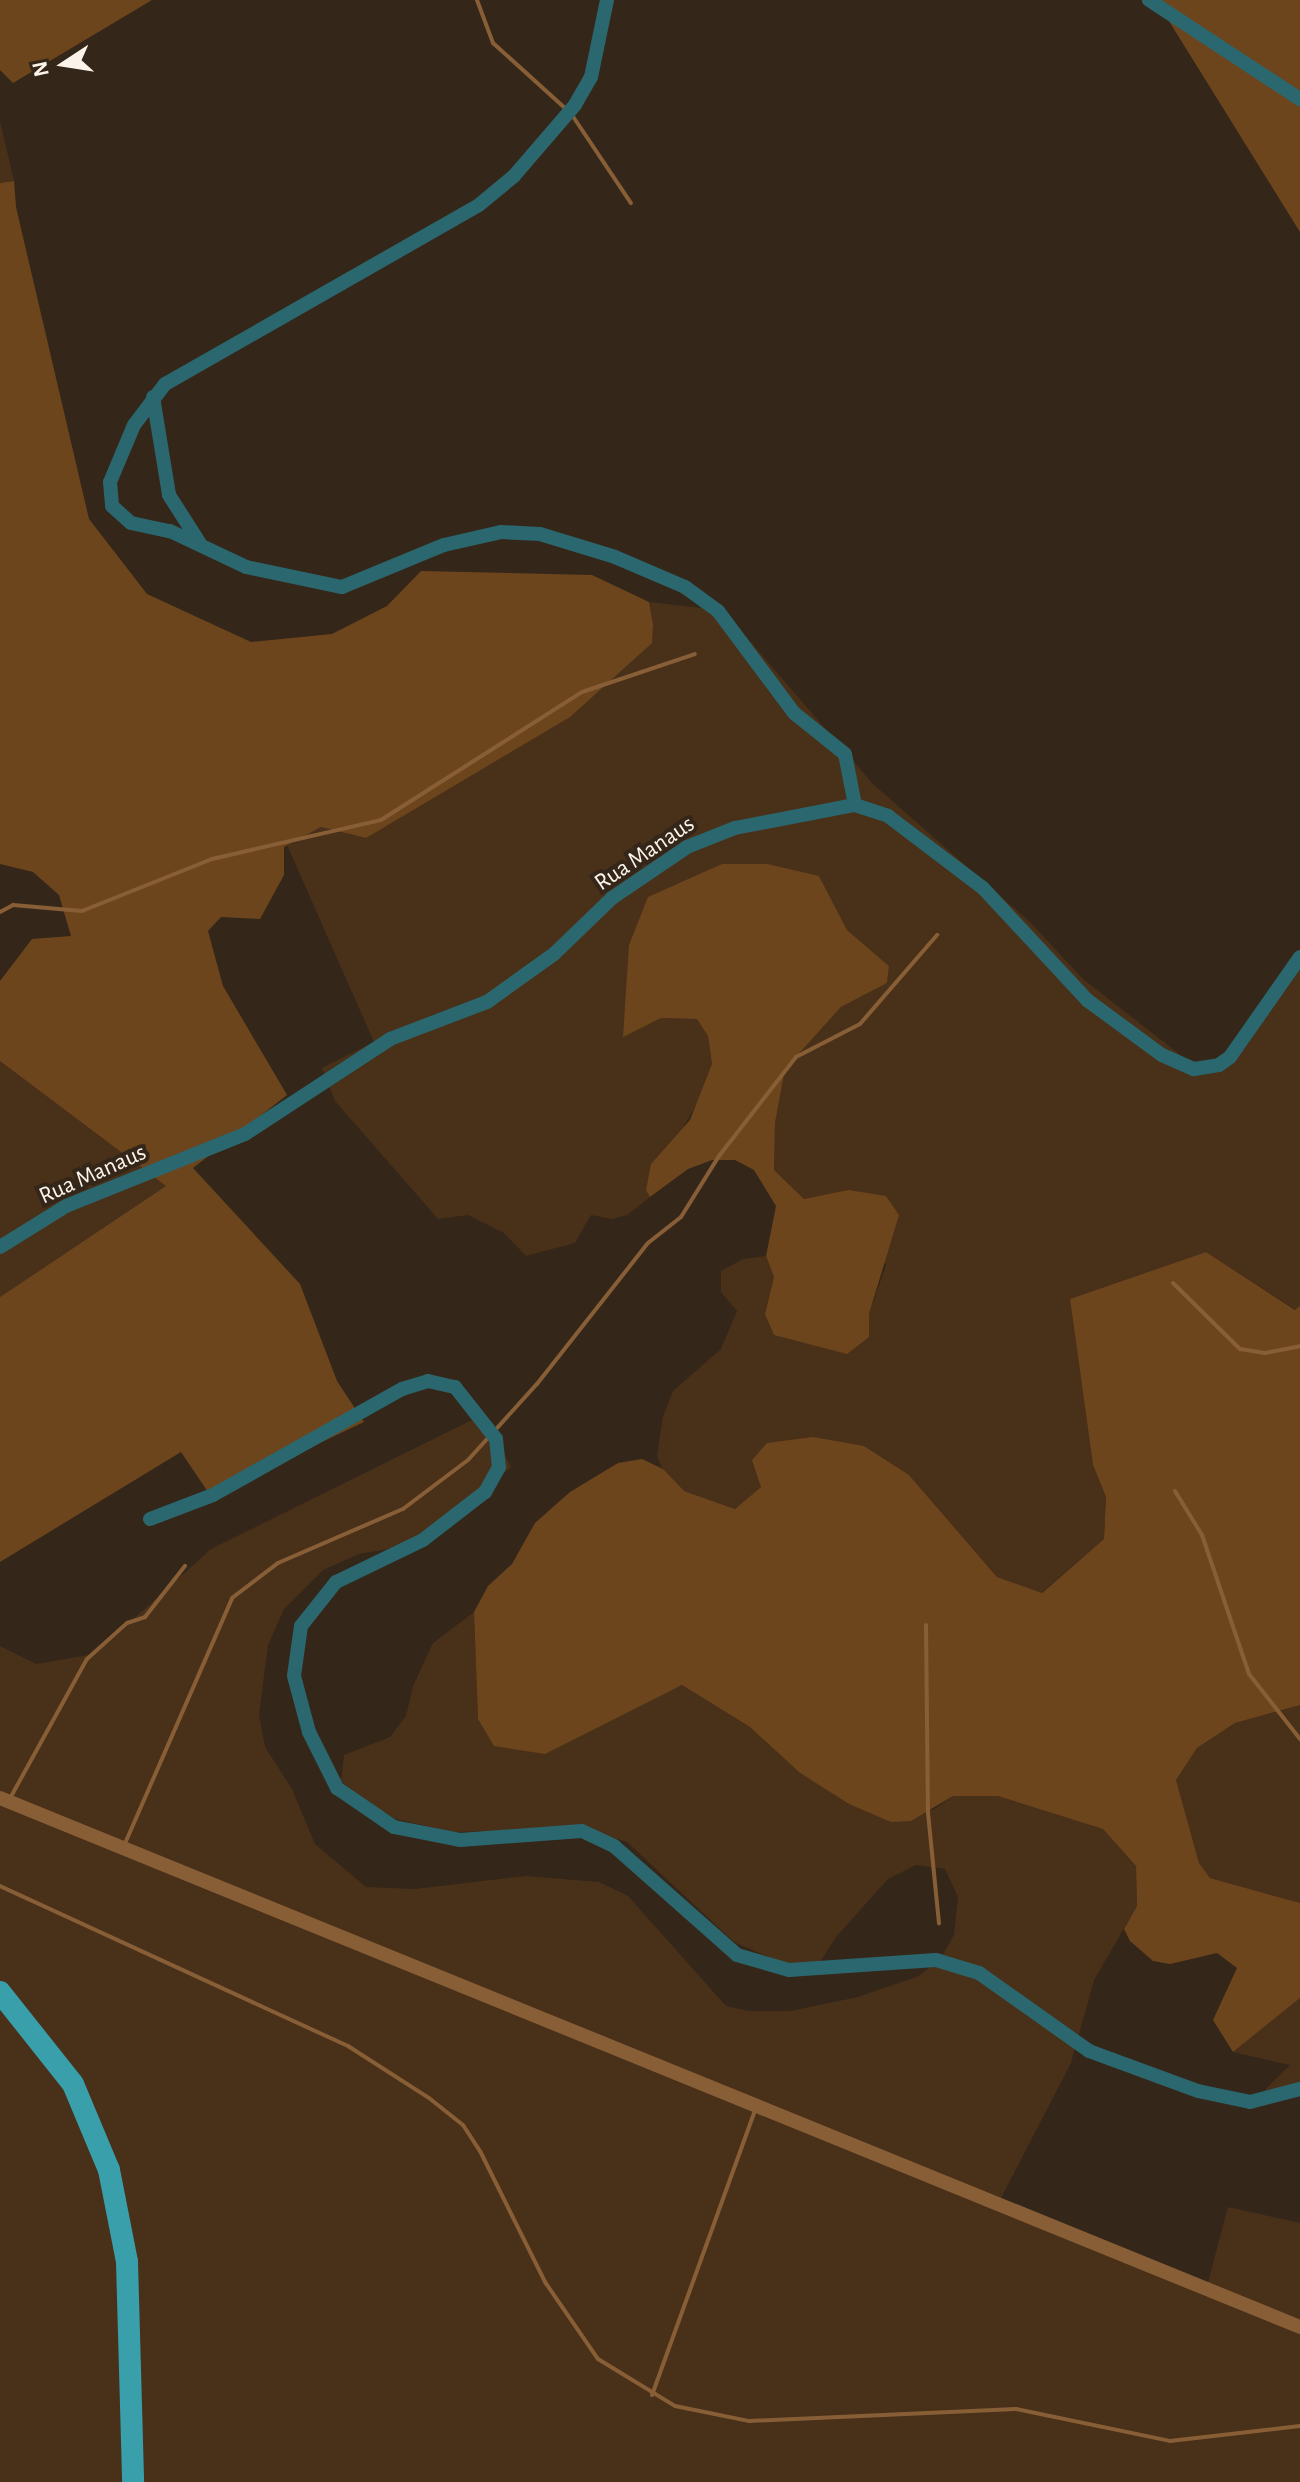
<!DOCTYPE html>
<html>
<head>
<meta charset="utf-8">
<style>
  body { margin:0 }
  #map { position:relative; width:1300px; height:2482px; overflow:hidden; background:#342619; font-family:"Alegreya Sans",sans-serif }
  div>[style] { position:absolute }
  .green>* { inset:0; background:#493019 }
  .forest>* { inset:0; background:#6d451d }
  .stream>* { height:4px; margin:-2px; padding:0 2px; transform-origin:2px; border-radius:2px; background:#885e36 }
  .canal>* { height:14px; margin:-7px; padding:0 7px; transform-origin:7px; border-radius:7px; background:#885e36 }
  .minor>* { height:14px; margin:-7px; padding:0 7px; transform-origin:7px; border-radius:7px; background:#2b676e }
  .primary>* { height:22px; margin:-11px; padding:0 11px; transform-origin:11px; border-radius:11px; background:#399fab }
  span { translate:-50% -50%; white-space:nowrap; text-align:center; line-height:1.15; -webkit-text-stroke:8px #342619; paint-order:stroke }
  .street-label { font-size:24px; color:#fcf3ea }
  .north { position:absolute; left:24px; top:24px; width:80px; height:80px; -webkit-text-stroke:6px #342619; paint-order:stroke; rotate:258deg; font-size:22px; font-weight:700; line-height:32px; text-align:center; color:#fcf3ea }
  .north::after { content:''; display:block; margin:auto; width:28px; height:36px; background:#fcf3ea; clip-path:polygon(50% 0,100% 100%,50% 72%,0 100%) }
</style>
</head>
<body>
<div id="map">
  <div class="green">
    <div style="clip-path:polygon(0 121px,14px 181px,0 183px)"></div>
    <div style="clip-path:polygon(649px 602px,702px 608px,742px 632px,873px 784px,1030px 922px,1083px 979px,1192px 1064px,1232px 1065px,1300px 967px,1300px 1306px,1296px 1310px,1206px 1252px,1070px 1299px,1093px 1465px,1106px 1497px,1104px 1539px,1041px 1593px,997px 1577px,909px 1475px,864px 1446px,761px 1487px,735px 1509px,684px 1491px,666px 1477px,657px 1456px,663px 1416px,673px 1391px,721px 1349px,737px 1311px,721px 1292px,721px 1271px,743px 1259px,766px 1256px,774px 1277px,765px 1314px,869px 1337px,869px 1314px,886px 1265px,848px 1190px,804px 1199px,774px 1170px,775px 1123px,785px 1069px,841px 1007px,887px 983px,889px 966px,847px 930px,819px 876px,722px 864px,693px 879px,624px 1036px,661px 1018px,698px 1019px,708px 1036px,712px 1064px,707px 1087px,646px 1190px,650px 1197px,627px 1215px,612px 1219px,591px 1215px,575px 1243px,526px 1256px,504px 1233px,468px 1215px,438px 1219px,335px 1101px,322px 1068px,374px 1042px,287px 845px,321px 827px,366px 838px,653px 624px)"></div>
    <div style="clip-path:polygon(0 1061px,166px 1186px,0 1297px)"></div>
    <div style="clip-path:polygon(484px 1414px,511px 1467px,423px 1543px,359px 1554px,323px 1570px,284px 1609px,268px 1645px,259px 1715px,265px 1747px,292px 1789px,315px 1844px,366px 1887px,415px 1889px,526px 1876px,599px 1882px,628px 1896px,726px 2006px,748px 2011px,790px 2011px,858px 1997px,919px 1976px,941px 1958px,954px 1935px,958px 1897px,945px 1869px,916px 1865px,888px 1879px,836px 1937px,817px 1967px,785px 1964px,734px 1942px,627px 1842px,584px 1829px,453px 1832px,396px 1819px,370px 1804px,341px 1781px,344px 1755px,390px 1737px,406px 1716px,413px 1686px,433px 1643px,474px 1612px,478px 1718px,618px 1715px,682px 1685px,750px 1727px,800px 1773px,849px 1804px,933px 1810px,953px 1796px,998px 1796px,1103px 1829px,1136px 1866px,1137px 1906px,1094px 1980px,1071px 2063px,999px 2202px,1207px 2286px,1228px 2207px,1300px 2223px,1300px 2482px,0 2482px,0 1646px,36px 1664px,95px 1654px,211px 1549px)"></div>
    <div style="clip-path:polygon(1300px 1705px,1300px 1903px,1210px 1878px,1199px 1863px,1176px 1780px,1197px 1748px,1235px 1723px)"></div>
    <div style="clip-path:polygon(1300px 1998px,1300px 2090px,1257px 2098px,1290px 2065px,1233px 2052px)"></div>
  </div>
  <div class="forest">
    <div style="clip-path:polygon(0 0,152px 0,13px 83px,0 70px)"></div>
    <div style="clip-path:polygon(1155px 0,1300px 0,1300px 232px,1159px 5px)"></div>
    <div style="clip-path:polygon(14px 181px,16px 207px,89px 519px,147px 594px,251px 642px,332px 634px,387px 606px,421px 571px,592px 575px,649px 602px,653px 624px,652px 643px,570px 717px,366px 838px,321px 827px,284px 847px,284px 875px,260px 919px,221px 917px,208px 931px,223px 986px,287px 1095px,193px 1168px,300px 1284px,337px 1381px,364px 1422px,210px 1495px,181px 1452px,0 1562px,0 1297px,166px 1186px,0 1061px,0 981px,32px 939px,71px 936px,59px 895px,33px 872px,0 864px,0 183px)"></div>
    <div style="clip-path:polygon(722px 864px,767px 864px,819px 876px,847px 930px,889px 966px,887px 983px,841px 1007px,785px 1069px,775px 1123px,774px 1170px,804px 1199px,848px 1190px,886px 1196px,899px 1215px,869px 1314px,869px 1337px,847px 1354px,774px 1335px,765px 1314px,774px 1277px,766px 1256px,776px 1206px,754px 1170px,735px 1160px,712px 1160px,688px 1169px,650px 1197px,646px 1190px,651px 1164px,690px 1120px,712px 1064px,708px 1036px,697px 1019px,661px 1018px,623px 1037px,629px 945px,648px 897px)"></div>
    <div style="clip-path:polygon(1206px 1252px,1295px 1310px,1300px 1306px,1300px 1705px,1235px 1723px,1197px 1748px,1176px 1780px,1199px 1863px,1210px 1878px,1300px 1903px,1300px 1998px,1233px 2052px,1213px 2020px,1237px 1968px,1217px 1953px,1170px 1964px,1153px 1961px,1130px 1941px,1124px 1929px,1137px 1906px,1136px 1866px,1103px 1829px,998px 1796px,953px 1796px,911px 1821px,891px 1822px,849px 1804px,800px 1773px,750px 1727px,682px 1685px,545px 1754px,494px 1746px,478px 1719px,474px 1612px,488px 1586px,512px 1564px,535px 1523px,570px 1492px,618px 1463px,642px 1459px,663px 1469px,684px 1491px,735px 1509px,761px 1487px,752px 1460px,767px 1443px,813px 1437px,864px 1446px,909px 1475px,997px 1577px,1042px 1593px,1104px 1539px,1106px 1497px,1093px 1465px,1070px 1299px)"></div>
  </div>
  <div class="stream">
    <div style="left:477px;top:0;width:46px;rotate:69.6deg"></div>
    <div style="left:493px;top:43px;width:98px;rotate:42.1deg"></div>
    <div style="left:572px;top:115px;width:106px;rotate:56.2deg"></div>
    <div style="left:0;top:912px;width:15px;rotate:-28deg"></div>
    <div style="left:13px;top:905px;width:69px;rotate:5deg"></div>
    <div style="left:82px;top:911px;width:140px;rotate:-21.8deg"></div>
    <div style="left:212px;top:859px;width:173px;rotate:-13deg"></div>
    <div style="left:381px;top:820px;width:238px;rotate:-32.5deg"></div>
    <div style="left:582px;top:692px;width:119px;rotate:-18.6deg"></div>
    <div style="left:1173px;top:1283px;width:94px;rotate:44.6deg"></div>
    <div style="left:1240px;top:1349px;width:25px;rotate:9deg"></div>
    <div style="left:1265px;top:1353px;width:36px;rotate:-11deg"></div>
    <div style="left:1175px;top:1491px;width:52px;rotate:58.5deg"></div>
    <div style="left:1202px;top:1535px;width:147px;rotate:71.3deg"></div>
    <div style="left:1249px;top:1674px;width:83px;rotate:51.9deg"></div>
    <div style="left:926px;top:1625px;width:188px;rotate:89.4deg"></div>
    <div style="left:928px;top:1813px;width:111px;rotate:84.3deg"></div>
    <div style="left:8px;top:1802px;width:163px;rotate:-61.1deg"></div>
    <div style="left:87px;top:1659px;width:54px;rotate:-42deg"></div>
    <div style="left:127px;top:1623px;width:19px;rotate:-18deg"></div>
    <div style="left:145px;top:1617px;width:65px;rotate:-51.9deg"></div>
    <div style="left:123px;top:1848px;width:273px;rotate:-66.4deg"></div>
    <div style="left:232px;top:1598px;width:58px;rotate:-37.3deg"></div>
    <div style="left:278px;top:1563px;width:136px;rotate:-23.4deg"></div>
    <div style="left:403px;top:1509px;width:81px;rotate:-37deg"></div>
    <div style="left:468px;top:1460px;width:103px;rotate:-47.8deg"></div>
    <div style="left:537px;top:1384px;width:179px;rotate:-51.8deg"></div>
    <div style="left:648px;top:1243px;width:42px;rotate:-38.2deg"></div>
    <div style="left:681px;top:1217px;width:72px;rotate:-58.1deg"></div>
    <div style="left:719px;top:1156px;width:125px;rotate:-52.1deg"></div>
    <div style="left:796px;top:1057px;width:72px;rotate:-27.3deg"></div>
    <div style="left:860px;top:1024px;width:118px;rotate:-49.1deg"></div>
    <div style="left:0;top:1886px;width:383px;rotate:24.7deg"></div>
    <div style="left:348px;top:2046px;width:96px;rotate:32.7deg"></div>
    <div style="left:429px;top:2098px;width:43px;rotate:38.5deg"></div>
    <div style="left:463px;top:2125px;width:33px;rotate:57deg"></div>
    <div style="left:481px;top:2153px;width:144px;rotate:63.6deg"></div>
    <div style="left:545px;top:2282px;width:93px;rotate:55.5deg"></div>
    <div style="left:598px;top:2359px;width:90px;rotate:31.4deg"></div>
    <div style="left:675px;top:2406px;width:76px;rotate:11.5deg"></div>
    <div style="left:749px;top:2421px;width:267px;rotate:-2.6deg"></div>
    <div style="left:1016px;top:2409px;width:157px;rotate:11.7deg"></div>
    <div style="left:1170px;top:2441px;width:131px;rotate:-6.6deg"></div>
    <div style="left:652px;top:2395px;width:306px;rotate:-70.1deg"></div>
  </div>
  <div class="canal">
    <div style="left:0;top:1798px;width:1404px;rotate:22.14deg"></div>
  </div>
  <div class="minor">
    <div style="left:607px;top:0;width:79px;rotate:101.7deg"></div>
    <div style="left:591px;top:77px;width:32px;rotate:120deg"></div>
    <div style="left:575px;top:105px;width:94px;rotate:130.7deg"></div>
    <div style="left:514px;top:176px;width:45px;rotate:140.4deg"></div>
    <div style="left:479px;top:205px;width:361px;rotate:150.3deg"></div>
    <div style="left:165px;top:384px;width:51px;rotate:127.1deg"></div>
    <div style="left:134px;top:425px;width:62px;rotate:112.8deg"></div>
    <div style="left:110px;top:482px;width:24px;rotate:85deg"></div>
    <div style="left:112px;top:506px;width:25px;rotate:42deg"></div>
    <div style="left:131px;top:523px;width:40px;rotate:12deg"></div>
    <div style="left:170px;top:531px;width:84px;rotate:25.3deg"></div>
    <div style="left:246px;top:567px;width:98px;rotate:11.8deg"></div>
    <div style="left:342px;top:587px;width:110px;rotate:-22.4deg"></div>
    <div style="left:444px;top:545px;width:58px;rotate:-12.8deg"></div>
    <div style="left:501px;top:532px;width:39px;rotate:3deg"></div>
    <div style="left:540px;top:534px;width:78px;rotate:17deg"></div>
    <div style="left:615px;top:557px;width:76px;rotate:23.2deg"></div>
    <div style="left:685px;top:587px;width:41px;rotate:36deg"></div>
    <div style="left:718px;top:611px;width:127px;rotate:53.3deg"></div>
    <div style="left:794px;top:713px;width:65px;rotate:38.8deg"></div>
    <div style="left:845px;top:754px;width:52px;rotate:78.9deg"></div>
    <div style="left:1149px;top:0;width:181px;rotate:33.3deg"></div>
    <div style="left:153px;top:397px;width:99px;rotate:80.7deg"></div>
    <div style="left:169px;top:495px;width:56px;rotate:57.4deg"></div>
    <div style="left:0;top:1247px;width:78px;rotate:-31.8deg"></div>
    <div style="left:66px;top:1206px;width:193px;rotate:-21.9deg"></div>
    <div style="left:245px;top:1134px;width:173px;rotate:-33.2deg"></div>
    <div style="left:390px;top:1039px;width:104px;rotate:-20.9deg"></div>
    <div style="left:487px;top:1002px;width:82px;rotate:-35.6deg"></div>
    <div style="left:554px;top:954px;width:81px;rotate:-44deg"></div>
    <div style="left:612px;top:898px;width:91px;rotate:-34.2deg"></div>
    <div style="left:687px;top:847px;width:52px;rotate:-21.6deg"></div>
    <div style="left:735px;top:828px;width:122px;rotate:-10.9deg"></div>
    <div style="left:855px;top:805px;width:35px;rotate:18deg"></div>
    <div style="left:888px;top:816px;width:119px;rotate:37.2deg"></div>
    <div style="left:983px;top:888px;width:153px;rotate:47.1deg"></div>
    <div style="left:1087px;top:1000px;width:93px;rotate:36.3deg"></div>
    <div style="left:1162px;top:1055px;width:35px;rotate:24deg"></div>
    <div style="left:1194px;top:1069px;width:25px;rotate:-9deg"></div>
    <div style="left:1219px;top:1065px;width:14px;rotate:-36deg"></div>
    <div style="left:1230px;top:1057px;width:122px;rotate:-55deg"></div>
    <div style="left:150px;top:1519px;width:67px;rotate:-20.9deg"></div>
    <div style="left:213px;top:1495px;width:217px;rotate:-29.3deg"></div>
    <div style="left:402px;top:1389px;width:27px;rotate:-17deg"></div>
    <div style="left:428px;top:1381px;width:28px;rotate:13deg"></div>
    <div style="left:455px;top:1387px;width:66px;rotate:51.7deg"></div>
    <div style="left:496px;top:1439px;width:28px;rotate:84deg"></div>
    <div style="left:499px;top:1467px;width:29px;rotate:119deg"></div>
    <div style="left:485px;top:1492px;width:78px;rotate:142.3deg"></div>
    <div style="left:423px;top:1540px;width:97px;rotate:154.2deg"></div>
    <div style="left:336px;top:1582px;width:56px;rotate:128.5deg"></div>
    <div style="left:301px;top:1626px;width:50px;rotate:98deg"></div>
    <div style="left:294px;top:1676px;width:58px;rotate:75deg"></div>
    <div style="left:309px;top:1732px;width:63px;rotate:63.4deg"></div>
    <div style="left:337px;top:1788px;width:69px;rotate:34.4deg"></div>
    <div style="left:394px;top:1827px;width:67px;rotate:11.1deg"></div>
    <div style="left:460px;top:1840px;width:122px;rotate:-4.2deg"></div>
    <div style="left:582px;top:1831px;width:35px;rotate:25deg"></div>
    <div style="left:614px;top:1846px;width:164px;rotate:41.5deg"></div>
    <div style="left:737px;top:1955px;width:54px;rotate:16.1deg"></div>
    <div style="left:789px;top:1970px;width:147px;rotate:-3.9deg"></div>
    <div style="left:936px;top:1960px;width:45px;rotate:16.8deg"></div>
    <div style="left:979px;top:1973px;width:135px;rotate:35.3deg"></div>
    <div style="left:1089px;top:2051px;width:116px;rotate:20.2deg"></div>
    <div style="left:1198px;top:2091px;width:53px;rotate:11.9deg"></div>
    <div style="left:1250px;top:2102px;width:52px;rotate:-14.6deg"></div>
  </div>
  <div class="primary">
    <div style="left:0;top:1992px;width:117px;rotate:51.6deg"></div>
    <div style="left:73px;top:2084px;width:93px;rotate:67.3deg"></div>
    <div style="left:109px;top:2170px;width:94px;rotate:78.9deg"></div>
    <div style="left:127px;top:2262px;width:220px;rotate:88.4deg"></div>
  </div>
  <div class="street-label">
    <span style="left:645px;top:854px;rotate:-34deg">Rua Manaus</span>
    <span style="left:93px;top:1175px;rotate:-24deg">Rua Manaus</span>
  </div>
  <div class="north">N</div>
</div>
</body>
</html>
